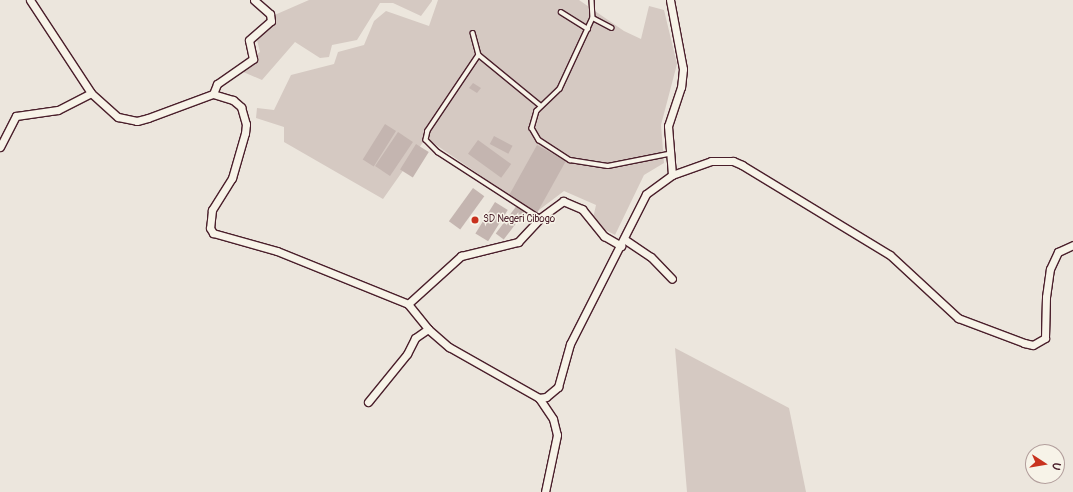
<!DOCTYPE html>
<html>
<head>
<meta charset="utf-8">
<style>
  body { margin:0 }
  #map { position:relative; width:1073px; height:492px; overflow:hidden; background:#ece6dd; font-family:Pangolin,sans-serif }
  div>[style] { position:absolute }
  .green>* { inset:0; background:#d5c9c2 }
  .building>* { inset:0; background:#c4b5b0; transform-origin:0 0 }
  .roads { filter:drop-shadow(1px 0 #4a1f2b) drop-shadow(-1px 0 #4a1f2b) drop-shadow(0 1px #4a1f2b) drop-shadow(0 -1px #4a1f2b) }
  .lane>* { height:3.5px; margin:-1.75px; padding:0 1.75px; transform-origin:1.75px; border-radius:1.75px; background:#f7f3e8 }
  .street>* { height:7px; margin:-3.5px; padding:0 3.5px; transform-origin:3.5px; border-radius:3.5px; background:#f7f3e8 }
  .dots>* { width:11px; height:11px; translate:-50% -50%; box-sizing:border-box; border:2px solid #f7f3e8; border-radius:50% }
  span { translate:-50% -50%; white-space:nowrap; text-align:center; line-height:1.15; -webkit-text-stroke:3px #f7f3e8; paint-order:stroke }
  .poi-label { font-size:10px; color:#4a1f2b }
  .left { translate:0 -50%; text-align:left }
  .north { position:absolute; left:1025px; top:444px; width:40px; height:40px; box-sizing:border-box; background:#f7f3e8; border:1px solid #b29e9c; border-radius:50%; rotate:102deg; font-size:11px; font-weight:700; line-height:16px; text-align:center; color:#4a1f2b }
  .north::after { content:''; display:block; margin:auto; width:14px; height:18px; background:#c8321e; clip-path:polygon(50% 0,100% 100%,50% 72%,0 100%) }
</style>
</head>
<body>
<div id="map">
  <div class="green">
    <div style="clip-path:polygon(309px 0,432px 0,432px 1px,421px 16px,393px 3px,380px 3px,357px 40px,332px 45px,329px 57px,320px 58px,295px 42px,262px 80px,234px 68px,260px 52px,255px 32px,270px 17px)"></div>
    <div style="clip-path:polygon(438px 0,579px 0,624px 31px,641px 39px,649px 6px,664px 10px,677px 64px,661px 125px,664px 163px,644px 175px,615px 235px,592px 223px,596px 205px,564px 191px,535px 213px,426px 138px,383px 199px,284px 142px,284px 127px,256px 118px,257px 108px,274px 110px,291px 75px,334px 64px,338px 52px,364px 45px,374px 21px,386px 11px,429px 26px)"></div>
    <div style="clip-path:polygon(675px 348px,789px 408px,806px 492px,687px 492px)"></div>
  </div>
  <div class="building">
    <div style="clip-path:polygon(473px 83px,481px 88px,477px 93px,469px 88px)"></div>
    <div style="left:385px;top:124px;width:13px;height:42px;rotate:32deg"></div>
    <div style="left:398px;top:132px;width:18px;height:41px;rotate:34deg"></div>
    <div style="left:494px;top:136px;width:21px;height:9px;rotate:28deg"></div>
    <div style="left:478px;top:140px;width:41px;height:17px;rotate:36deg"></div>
    <div style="left:416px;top:144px;width:15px;height:30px;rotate:32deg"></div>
    <div style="left:537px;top:145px;width:33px;height:59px;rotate:29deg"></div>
    <div style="left:473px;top:188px;width:14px;height:41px;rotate:36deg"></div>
    <div style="left:495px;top:202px;width:15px;height:37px;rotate:32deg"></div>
    <div style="left:518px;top:204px;width:10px;height:37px;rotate:37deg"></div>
  </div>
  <div class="roads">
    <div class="lane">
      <div style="left:592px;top:0;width:18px;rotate:87deg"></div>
      <div style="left:593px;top:18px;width:21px;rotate:28deg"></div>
      <div style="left:561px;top:12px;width:32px;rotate:32deg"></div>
      <div style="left:593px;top:18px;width:78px;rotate:114.9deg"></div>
      <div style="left:560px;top:89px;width:32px;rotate:136deg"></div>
      <div style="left:537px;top:111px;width:18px;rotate:106deg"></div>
      <div style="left:532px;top:128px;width:14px;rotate:60deg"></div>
      <div style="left:539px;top:140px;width:37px;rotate:33deg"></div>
      <div style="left:570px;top:160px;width:38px;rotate:9deg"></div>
      <div style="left:608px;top:166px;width:61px;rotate:-11.3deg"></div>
      <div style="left:473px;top:33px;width:23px;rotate:75deg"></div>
      <div style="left:479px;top:55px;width:80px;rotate:39.4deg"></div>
      <div style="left:479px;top:55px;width:92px;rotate:123.9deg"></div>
      <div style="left:428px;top:131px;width:9px;rotate:103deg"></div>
      <div style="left:426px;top:140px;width:17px;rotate:45deg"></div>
      <div style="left:438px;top:152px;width:121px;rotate:32.9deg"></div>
    </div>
    <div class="street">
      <div style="left:30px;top:0;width:111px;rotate:56.7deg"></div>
      <div style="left:91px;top:93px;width:36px;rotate:42deg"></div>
      <div style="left:118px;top:117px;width:19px;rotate:12deg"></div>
      <div style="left:137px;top:121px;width:11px;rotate:-15deg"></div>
      <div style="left:148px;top:118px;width:69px;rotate:-20.3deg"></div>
      <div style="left:213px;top:94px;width:21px;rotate:17deg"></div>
      <div style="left:233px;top:100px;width:11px;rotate:41deg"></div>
      <div style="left:241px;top:107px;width:18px;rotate:74deg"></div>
      <div style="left:246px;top:124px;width:9px;rotate:96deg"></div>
      <div style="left:245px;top:133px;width:47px;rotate:106.1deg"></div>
      <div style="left:232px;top:178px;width:38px;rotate:122deg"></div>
      <div style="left:212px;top:210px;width:18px;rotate:96deg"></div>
      <div style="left:210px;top:228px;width:6px;rotate:59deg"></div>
      <div style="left:213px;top:233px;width:66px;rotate:15.7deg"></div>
      <div style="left:277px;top:251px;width:141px;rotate:22deg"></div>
      <div style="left:408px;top:304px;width:32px;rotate:51deg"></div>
      <div style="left:428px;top:329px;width:28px;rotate:41deg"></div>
      <div style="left:449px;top:347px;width:103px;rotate:29.5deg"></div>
      <div style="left:539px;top:398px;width:7px;rotate:-8deg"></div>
      <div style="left:546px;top:397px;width:16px;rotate:-40deg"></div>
      <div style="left:558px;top:387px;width:45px;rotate:-74.4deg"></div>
      <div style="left:570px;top:344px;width:168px;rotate:-63.1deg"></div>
      <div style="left:646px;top:194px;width:32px;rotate:-36deg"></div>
      <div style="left:672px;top:175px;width:41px;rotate:-19.7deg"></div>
      <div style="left:711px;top:161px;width:22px"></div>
      <div style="left:733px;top:161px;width:10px;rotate:24deg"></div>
      <div style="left:742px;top:165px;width:173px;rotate:31.3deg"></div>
      <div style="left:890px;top:255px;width:93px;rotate:42.8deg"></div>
      <div style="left:958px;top:318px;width:71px;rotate:20.7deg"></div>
      <div style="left:1024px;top:343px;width:9px;rotate:13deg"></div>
      <div style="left:1033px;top:345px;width:14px;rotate:-30deg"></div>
      <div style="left:1045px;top:338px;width:41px;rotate:-88.6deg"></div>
      <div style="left:1046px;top:297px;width:28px;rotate:-82deg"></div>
      <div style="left:1050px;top:269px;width:19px;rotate:-65deg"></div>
      <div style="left:1058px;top:252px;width:17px;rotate:-25deg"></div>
      <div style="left:670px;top:0;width:70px;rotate:79.3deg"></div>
      <div style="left:683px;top:69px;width:18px;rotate:96deg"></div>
      <div style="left:681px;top:87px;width:41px;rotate:108.4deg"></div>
      <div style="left:668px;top:126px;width:49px;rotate:85.3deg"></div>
      <div style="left:213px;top:94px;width:11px;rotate:-68deg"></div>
      <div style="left:217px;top:84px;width:44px;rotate:-34.8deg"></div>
      <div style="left:253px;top:59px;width:19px;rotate:-102deg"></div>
      <div style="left:249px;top:40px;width:29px;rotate:-41deg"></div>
      <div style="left:271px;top:21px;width:7px;rotate:-98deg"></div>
      <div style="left:270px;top:14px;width:21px;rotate:-139deg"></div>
      <div style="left:0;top:147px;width:35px;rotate:-63deg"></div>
      <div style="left:16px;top:116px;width:42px;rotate:-8.1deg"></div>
      <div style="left:58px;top:110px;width:37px;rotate:-27deg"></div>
      <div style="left:624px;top:239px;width:32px;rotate:34deg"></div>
      <div style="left:651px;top:257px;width:30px;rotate:46deg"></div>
      <div style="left:408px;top:304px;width:72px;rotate:-42.2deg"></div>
      <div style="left:461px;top:256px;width:59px;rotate:-13.8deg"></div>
      <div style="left:518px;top:242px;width:33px;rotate:-47deg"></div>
      <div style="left:540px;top:218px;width:29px;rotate:-36deg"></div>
      <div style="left:563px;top:201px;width:21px;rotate:23deg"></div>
      <div style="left:582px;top:209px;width:35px;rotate:51deg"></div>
      <div style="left:604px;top:236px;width:20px;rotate:30deg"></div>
      <div style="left:539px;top:398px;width:25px;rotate:56deg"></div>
      <div style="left:553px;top:419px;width:16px;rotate:76deg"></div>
      <div style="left:557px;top:435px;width:58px;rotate:101.9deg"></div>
      <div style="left:368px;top:402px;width:62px;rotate:-50.9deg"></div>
      <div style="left:407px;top:354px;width:18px;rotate:-63deg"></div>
      <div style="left:415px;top:338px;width:16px;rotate:-35deg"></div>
    </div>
  </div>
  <div class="dots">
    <div style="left:475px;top:220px;background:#c8321e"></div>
  </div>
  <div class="poi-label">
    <span class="left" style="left:483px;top:220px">SD Negeri Cibogo</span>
  </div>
  <div class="north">U</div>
</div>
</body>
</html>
